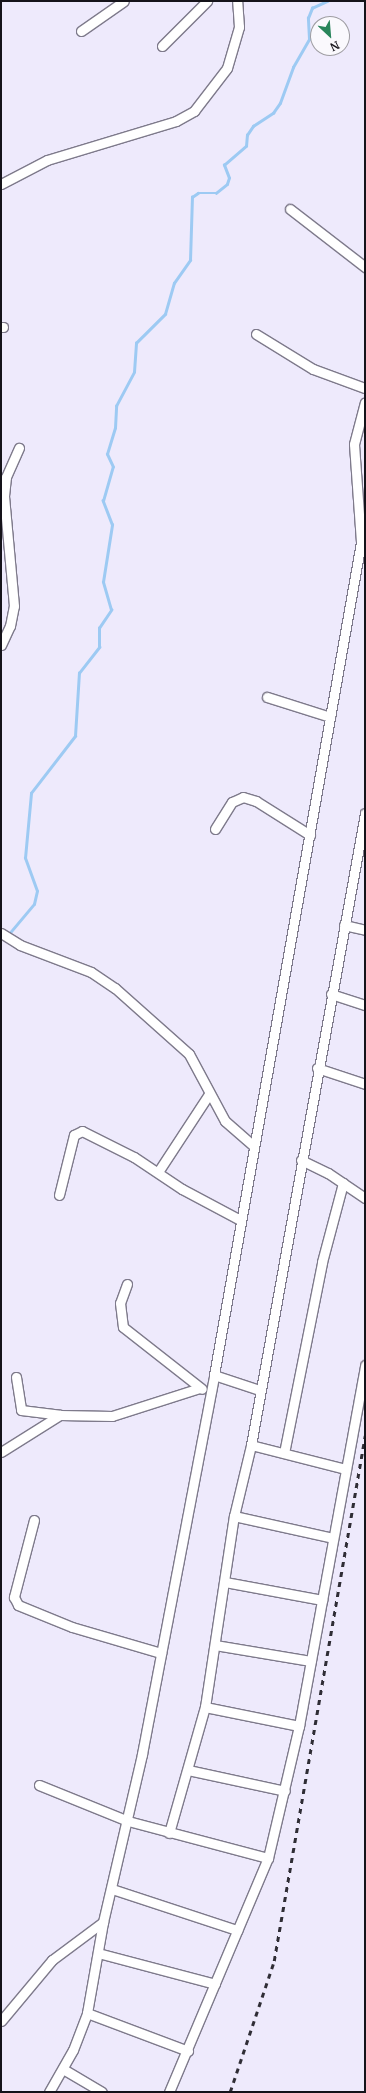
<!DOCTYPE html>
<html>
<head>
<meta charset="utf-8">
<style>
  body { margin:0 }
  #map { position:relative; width:366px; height:2093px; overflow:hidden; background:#eeeafc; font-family:Merriweather,serif }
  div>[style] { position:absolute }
  .stream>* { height:2.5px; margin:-1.25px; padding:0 1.25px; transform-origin:1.25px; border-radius:1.25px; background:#9dcaf3 }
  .roads { filter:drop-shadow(1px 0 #7e7a8b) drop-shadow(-1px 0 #7e7a8b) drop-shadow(0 1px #7e7a8b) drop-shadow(0 -1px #7e7a8b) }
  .street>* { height:9px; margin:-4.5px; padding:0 4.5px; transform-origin:4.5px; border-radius:4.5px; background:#fff }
  .rail>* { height:2.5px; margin-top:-1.25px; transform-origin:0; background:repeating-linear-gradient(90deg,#2f2d35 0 5px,transparent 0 10px) }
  span { translate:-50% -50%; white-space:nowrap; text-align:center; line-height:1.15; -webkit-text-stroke:3px #faf9fd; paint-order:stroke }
  .frame { position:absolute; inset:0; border:2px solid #15131a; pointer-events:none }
  .north { position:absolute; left:310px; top:16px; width:40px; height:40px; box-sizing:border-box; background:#faf9fd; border:1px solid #9e9da2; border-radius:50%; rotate:154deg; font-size:11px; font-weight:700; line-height:16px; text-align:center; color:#15131a }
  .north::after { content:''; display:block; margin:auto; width:14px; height:18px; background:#29855b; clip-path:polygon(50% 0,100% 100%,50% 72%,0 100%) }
</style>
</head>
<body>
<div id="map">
  <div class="stream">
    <div style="left:8px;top:935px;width:40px;rotate:-50deg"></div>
    <div style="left:34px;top:904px;width:13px;rotate:-77deg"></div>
    <div style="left:37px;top:891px;width:35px;rotate:-110deg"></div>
    <div style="left:25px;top:858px;width:65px;rotate:-84.7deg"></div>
    <div style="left:31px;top:793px;width:72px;rotate:-52.3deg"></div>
    <div style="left:75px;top:736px;width:63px;rotate:-86.4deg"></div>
    <div style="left:79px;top:673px;width:33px;rotate:-52deg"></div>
    <div style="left:99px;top:647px;width:19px;rotate:-90deg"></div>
    <div style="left:99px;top:628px;width:22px;rotate:-56deg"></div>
    <div style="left:111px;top:610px;width:29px;rotate:-106deg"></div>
    <div style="left:103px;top:582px;width:58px;rotate:-81deg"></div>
    <div style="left:112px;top:525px;width:26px;rotate:-111deg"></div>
    <div style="left:103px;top:501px;width:35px;rotate:-74deg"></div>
    <div style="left:113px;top:467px;width:14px;rotate:-115deg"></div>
    <div style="left:107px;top:454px;width:27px;rotate:-73deg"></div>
    <div style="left:115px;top:428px;width:22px;rotate:-87deg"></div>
    <div style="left:116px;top:406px;width:38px;rotate:-62deg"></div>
    <div style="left:134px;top:372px;width:29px;rotate:-86deg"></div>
    <div style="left:136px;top:343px;width:41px;rotate:-45deg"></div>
    <div style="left:165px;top:314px;width:32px;rotate:-74deg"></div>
    <div style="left:174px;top:283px;width:28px;rotate:-55deg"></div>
    <div style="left:190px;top:260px;width:63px;rotate:-88.2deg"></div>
    <div style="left:192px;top:197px;width:7px;rotate:-34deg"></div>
    <div style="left:198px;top:193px;width:18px"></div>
    <div style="left:216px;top:193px;width:14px;rotate:-39deg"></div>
    <div style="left:227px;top:184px;width:6px;rotate:-72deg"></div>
    <div style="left:229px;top:178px;width:14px;rotate:-111deg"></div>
    <div style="left:224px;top:165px;width:29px;rotate:-41deg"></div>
    <div style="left:246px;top:146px;width:11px;rotate:-85deg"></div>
    <div style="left:247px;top:135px;width:11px;rotate:-56deg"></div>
    <div style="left:253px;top:126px;width:24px;rotate:-33deg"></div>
    <div style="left:273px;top:113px;width:12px;rotate:-55deg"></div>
    <div style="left:280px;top:103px;width:38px;rotate:-70deg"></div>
    <div style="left:293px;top:67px;width:32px;rotate:-60deg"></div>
    <div style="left:309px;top:39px;width:21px;rotate:-93deg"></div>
    <div style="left:308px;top:18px;width:11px;rotate:-68deg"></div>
    <div style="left:312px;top:8px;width:17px;rotate:-25deg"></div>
  </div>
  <div class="roads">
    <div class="street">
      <div style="left:81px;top:31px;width:52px;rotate:-34.9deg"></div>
      <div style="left:162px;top:46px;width:64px;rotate:-45deg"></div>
      <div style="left:1px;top:184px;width:52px;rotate:-27.6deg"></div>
      <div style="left:47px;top:160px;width:135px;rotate:-16.8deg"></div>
      <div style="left:176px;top:121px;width:21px;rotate:-29deg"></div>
      <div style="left:194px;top:111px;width:54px;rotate:-52.5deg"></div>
      <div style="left:227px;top:68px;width:43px;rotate:-73.7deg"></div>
      <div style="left:239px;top:27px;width:26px;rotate:-94deg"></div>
      <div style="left:290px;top:209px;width:95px;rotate:37.7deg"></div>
      <div style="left:1px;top:327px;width:2px"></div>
      <div style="left:256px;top:334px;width:67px;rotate:31.6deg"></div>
      <div style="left:313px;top:369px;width:55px;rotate:20.1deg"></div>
      <div style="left:1px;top:645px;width:21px;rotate:-65deg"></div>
      <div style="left:10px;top:626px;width:20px;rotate:-79deg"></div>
      <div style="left:14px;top:606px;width:110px;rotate:-95.2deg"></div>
      <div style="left:4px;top:496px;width:19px;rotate:-84deg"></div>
      <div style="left:6px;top:477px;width:32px;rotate:-66deg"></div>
      <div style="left:267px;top:697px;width:66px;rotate:17.6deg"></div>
      <div style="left:215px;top:829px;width:32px;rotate:-58deg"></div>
      <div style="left:232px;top:802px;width:12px;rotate:-24deg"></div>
      <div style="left:243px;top:797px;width:14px;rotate:17deg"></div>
      <div style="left:256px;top:801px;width:64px;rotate:32.2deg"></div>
      <div style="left:344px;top:925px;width:22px;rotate:13deg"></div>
      <div style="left:1px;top:933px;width:22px;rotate:32deg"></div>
      <div style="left:20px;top:945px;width:76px;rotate:20.8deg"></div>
      <div style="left:91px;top:972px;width:29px;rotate:34deg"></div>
      <div style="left:115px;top:988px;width:99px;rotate:41.7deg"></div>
      <div style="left:189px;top:1054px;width:76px;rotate:61.8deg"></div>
      <div style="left:225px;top:1121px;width:37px;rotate:41deg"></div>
      <div style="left:331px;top:994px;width:36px;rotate:18deg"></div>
      <div style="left:317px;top:1068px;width:51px;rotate:18.4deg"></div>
      <div style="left:301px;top:1160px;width:30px;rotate:26deg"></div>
      <div style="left:328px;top:1173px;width:45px;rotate:34deg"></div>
      <div style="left:158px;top:1172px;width:93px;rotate:-56.8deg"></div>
      <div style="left:59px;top:1195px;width:62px;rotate:-76deg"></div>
      <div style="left:74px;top:1135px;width:9px;rotate:-27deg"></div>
      <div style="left:82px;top:1131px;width:58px;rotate:26.6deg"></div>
      <div style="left:134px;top:1157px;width:58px;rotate:33.7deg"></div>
      <div style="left:182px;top:1189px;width:66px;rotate:28.1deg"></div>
      <div style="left:127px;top:1284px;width:20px;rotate:110deg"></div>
      <div style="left:120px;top:1303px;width:24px;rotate:83deg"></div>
      <div style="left:123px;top:1327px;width:100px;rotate:38.1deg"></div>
      <div style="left:214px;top:1375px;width:47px;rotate:18.4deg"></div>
      <div style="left:16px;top:1377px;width:33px;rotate:81deg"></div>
      <div style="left:21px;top:1410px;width:39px;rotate:7deg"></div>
      <div style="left:60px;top:1415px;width:52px;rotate:1.1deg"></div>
      <div style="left:112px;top:1416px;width:92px;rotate:-17.7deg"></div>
      <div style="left:251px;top:1445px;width:98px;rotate:14.2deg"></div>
      <div style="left:1px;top:1452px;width:70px;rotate:-32.1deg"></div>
      <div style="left:284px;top:1453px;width:195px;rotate:-78.7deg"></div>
      <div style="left:322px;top:1262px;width:82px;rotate:-75.1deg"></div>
      <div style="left:234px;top:1516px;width:101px;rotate:12.5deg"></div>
      <div style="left:34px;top:1520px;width:80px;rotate:104.6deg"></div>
      <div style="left:14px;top:1597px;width:9px;rotate:63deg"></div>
      <div style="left:18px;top:1605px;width:58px;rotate:22.2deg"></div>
      <div style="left:72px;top:1627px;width:93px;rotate:16.3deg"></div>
      <div style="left:225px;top:1582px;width:99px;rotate:10.5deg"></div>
      <div style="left:215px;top:1645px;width:97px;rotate:9.5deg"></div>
      <div style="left:205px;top:1707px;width:96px;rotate:11.4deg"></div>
      <div style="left:188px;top:1770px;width:99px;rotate:12.2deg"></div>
      <div style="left:39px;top:1785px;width:96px;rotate:22deg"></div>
      <div style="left:128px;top:1821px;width:145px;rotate:14.8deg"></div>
      <div style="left:169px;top:1833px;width:131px;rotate:-74.1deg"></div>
      <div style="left:205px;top:1707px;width:193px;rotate:-81.4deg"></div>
      <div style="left:234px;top:1516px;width:73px;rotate:-76.5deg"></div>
      <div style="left:251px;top:1445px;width:642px;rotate:-79.77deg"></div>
      <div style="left:112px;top:1889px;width:132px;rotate:18.2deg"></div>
      <div style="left:98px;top:1953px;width:121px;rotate:14.8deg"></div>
      <div style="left:87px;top:2013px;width:108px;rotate:20.6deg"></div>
      <div style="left:1px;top:2021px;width:80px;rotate:-50.1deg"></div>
      <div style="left:52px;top:1960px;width:64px;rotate:-36.7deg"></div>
      <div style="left:63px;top:2069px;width:45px;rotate:30.5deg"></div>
      <div style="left:49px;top:2092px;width:48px;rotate:-60.3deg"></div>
      <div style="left:73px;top:2050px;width:40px;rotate:-69deg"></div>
      <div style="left:87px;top:2013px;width:92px;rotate:-80deg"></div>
      <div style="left:103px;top:1922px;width:172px;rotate:-76.9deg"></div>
      <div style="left:142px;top:1754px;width:386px;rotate:-79.2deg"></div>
      <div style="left:214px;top:1375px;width:846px;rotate:-79.99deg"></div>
      <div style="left:361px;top:542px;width:98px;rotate:-94.1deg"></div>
      <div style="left:354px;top:444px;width:43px;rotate:-75.3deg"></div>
      <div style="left:169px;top:2092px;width:254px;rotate:-67.1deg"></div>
      <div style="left:268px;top:1858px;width:136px;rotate:-76.8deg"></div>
      <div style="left:299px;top:1726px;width:367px;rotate:-79.6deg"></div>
    </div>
  </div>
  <div class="rail">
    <div style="left:230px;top:2092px;width:138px;rotate:-71.4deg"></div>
    <div style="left:274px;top:1961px;width:533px;rotate:-80.17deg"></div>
  </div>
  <div class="frame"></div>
  <div class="north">N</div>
</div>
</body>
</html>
